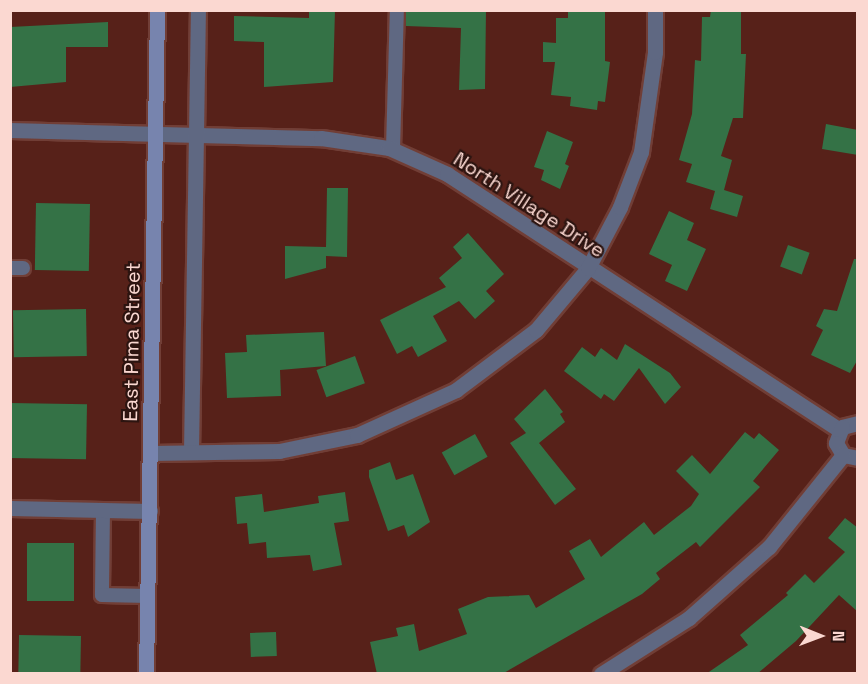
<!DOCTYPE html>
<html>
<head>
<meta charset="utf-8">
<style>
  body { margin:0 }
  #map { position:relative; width:868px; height:684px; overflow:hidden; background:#572119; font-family:"Space Grotesk",sans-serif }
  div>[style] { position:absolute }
  .building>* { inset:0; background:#347246; transform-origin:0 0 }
  .roads { filter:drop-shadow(2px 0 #713e36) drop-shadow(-2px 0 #713e36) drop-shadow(0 2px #713e36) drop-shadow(0 -2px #713e36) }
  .lane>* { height:14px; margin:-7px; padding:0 7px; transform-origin:7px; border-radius:7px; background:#5f6882 }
  .street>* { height:15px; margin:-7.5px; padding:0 7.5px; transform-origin:7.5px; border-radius:7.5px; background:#5f6882 }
  .secondary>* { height:15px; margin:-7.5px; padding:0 7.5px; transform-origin:7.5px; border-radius:7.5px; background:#7784ae }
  span { translate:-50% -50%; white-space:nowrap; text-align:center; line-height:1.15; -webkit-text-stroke:4.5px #2c1410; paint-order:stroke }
  .street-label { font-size:20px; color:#fbd8d1 }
  .frame { position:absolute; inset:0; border:12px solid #fbd8d1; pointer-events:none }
  .north { position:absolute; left:790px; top:606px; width:60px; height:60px; -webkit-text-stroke:4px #2c1410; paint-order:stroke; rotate:91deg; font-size:16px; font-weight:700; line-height:24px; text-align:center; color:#fbd8d1 }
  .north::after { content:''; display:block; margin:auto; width:21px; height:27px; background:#fbd8d1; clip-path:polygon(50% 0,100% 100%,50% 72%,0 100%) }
</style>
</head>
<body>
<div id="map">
  <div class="building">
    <div style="clip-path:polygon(309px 10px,335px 10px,333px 82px,264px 87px,264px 42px,234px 41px,234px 16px,309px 18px)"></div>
    <div style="clip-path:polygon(406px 10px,486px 10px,485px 89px,459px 90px,461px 28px,406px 26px)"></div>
    <div style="clip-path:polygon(568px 10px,605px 11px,605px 61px,610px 62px,605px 102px,598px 101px,597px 110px,570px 106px,571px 97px,551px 95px,555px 62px,543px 62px,543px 42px,556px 43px,556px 18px,568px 18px)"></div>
    <div style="clip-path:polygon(711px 10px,741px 10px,741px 54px,746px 54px,743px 118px,733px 118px,721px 156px,732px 160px,724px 190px,743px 196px,737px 217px,710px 209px,715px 191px,686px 182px,692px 164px,679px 160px,692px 114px,695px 60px,701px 61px,702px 17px,710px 17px)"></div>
    <div style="clip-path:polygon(108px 22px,108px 47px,66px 47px,66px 82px,10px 87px,10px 27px)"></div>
    <div style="clip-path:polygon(826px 124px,858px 130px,858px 155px,822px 149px)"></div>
    <div style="clip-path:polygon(547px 131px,573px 142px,565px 164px,569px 166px,560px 189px,541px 180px,544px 170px,534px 167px)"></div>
    <div style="clip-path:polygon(327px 188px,348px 188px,347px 257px,326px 256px,326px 268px,285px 279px,285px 246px,326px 247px)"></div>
    <div style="left:36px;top:203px;width:54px;height:67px;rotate:1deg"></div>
    <div style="clip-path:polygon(669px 211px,694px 223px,687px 240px,706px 249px,687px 291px,665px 281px,672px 265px,649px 254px)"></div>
    <div style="clip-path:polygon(468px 233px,504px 274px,486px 291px,495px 301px,475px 319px,459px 301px,433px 316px,447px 341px,418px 357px,412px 346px,397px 354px,380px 320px,446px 287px,439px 278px,462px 258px,453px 247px)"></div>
    <div style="left:788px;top:245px;width:23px;height:23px;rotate:20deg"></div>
    <div style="clip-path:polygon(854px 259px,858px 259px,858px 359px,850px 373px,811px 355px,823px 330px,816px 326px,824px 309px,837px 311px)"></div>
    <div style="left:86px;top:309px;width:47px;height:73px;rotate:89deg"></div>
    <div style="clip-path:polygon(324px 332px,326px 366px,280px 370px,281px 396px,227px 398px,225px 353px,247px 352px,246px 335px)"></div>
    <div style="clip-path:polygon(625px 344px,670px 373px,681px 387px,665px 404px,639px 368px,614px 401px,604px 394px,601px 399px,564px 371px,582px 347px,595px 357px,601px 348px,617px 360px)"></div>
    <div style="left:355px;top:356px;width:29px;height:41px;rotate:70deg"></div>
    <div style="clip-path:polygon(545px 389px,563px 412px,560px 414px,565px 422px,539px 443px,576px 489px,555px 505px,510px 443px,526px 433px,514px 419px)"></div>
    <div style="left:10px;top:403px;width:77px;height:55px;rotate:1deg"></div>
    <div style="clip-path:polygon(745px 432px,754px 439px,759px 433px,779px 450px,753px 481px,760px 487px,700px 547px,696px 542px,656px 573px,660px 579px,642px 594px,502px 674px,377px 674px,370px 642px,398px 636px,396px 628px,414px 624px,419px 651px,467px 634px,458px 609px,488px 597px,529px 595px,536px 608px,585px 579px,569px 551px,590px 539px,601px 557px,644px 522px,654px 535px,691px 506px,699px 494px,676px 471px,692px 455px,710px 474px)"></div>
    <div style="left:475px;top:434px;width:26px;height:38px;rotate:61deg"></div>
    <div style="clip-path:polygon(390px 462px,396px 480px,413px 474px,430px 522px,408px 537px,404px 525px,388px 531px,369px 477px,369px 470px)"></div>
    <div style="clip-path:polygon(345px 492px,349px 521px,334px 523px,342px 565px,313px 571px,310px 555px,267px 558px,266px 542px,249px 544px,247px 523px,237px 524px,235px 497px,262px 494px,264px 512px,319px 503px,318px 496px)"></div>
    <div style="clip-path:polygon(845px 518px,858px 528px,858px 612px,839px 595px,796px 641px,757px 674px,706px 674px,748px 645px,740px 635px,788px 595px,786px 593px,805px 574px,814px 583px,845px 552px,828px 538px)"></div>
    <div style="left:27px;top:543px;width:47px;height:58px"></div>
    <div style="left:276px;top:632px;width:24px;height:26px;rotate:88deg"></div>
    <div style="left:19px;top:635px;width:62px;height:39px;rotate:1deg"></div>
  </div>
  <div class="roads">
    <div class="lane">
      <div style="left:393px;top:149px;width:139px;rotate:-88.4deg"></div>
      <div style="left:10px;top:268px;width:13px"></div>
      <div style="left:103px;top:510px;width:85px;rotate:90.7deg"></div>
      <div style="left:102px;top:595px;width:46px;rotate:1.2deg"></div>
    </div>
    <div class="street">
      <div style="left:10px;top:130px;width:311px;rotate:1.5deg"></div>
      <div style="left:321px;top:138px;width:69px;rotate:8.4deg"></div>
      <div style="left:389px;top:148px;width:64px;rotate:24.1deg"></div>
      <div style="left:447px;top:174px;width:469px;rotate:33.1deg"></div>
      <div style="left:858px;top:423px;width:16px;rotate:166deg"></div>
      <div style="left:842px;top:427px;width:17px;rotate:111deg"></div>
      <div style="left:836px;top:443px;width:14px;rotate:60deg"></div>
      <div style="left:843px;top:455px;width:15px;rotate:11deg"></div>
      <div style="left:191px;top:452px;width:442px;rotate:-89.1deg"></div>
      <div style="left:151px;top:453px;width:128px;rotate:-0.9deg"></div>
      <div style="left:279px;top:451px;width:80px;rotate:-11.6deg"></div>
      <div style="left:357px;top:435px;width:109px;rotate:-24.4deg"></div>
      <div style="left:456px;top:390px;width:100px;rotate:-36.9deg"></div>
      <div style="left:536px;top:330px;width:81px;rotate:-50deg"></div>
      <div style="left:588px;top:268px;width:69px;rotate:-62.3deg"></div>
      <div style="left:620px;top:207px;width:59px;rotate:-69.1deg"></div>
      <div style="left:641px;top:152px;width:101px;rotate:-82deg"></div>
      <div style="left:655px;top:52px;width:42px;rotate:-90deg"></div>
      <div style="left:10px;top:508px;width:140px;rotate:1.2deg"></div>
      <div style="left:601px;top:674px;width:104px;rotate:-32.5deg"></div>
      <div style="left:689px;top:618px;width:107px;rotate:-41.6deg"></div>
      <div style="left:769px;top:547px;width:118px;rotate:-51.2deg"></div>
    </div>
    <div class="secondary">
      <div style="left:146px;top:674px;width:664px;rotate:-89.05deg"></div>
    </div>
  </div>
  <div class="street-label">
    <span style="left:529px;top:205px;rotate:33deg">North Village Drive</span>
    <span style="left:132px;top:342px;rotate:-89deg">East Pima Street</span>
  </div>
  <div class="frame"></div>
  <div class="north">N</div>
</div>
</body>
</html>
